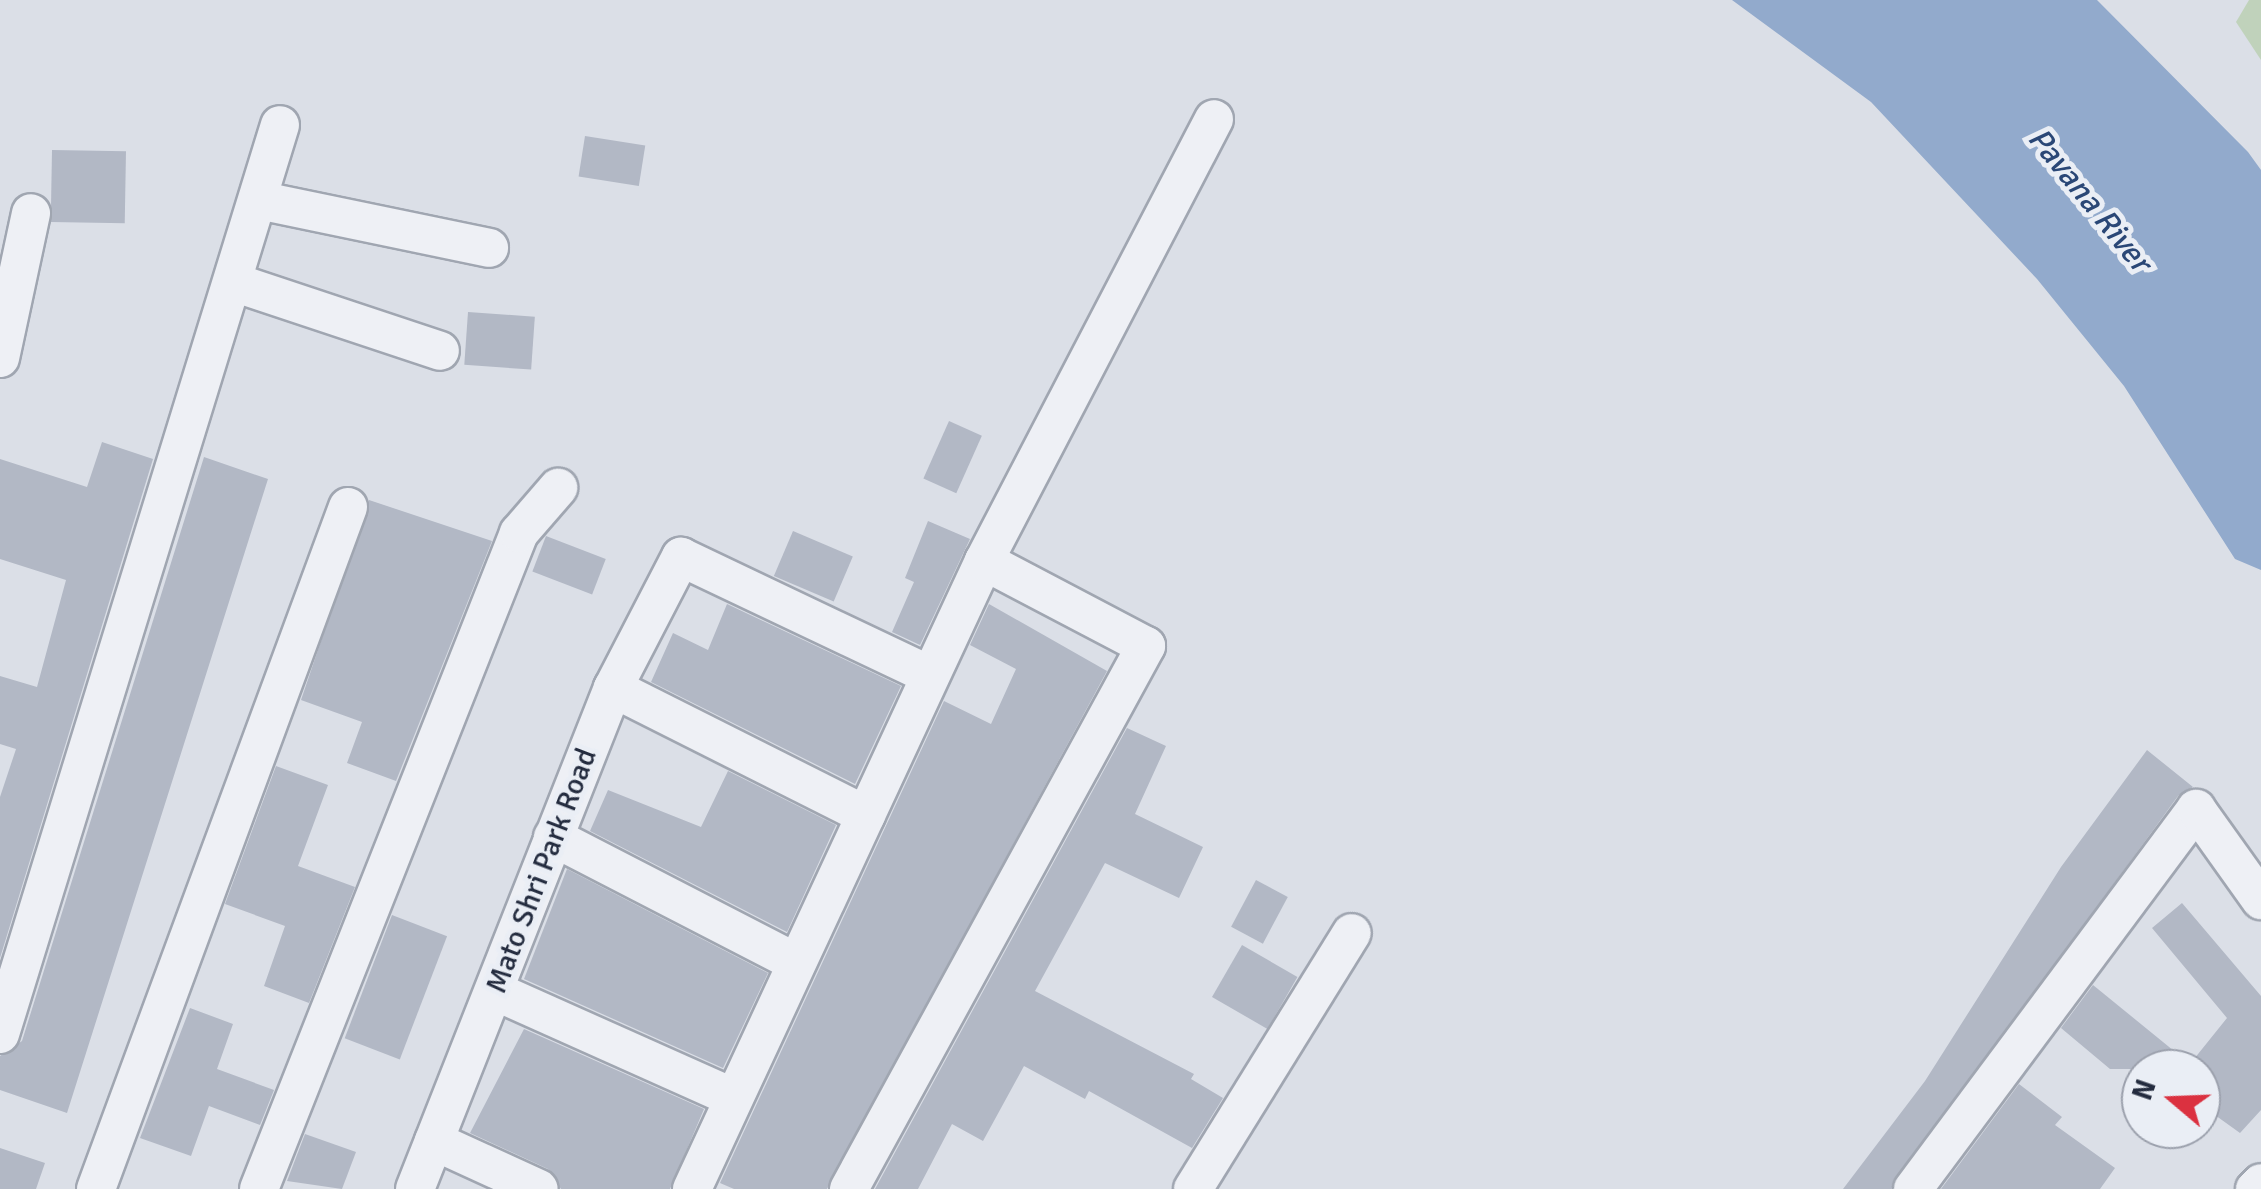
<!DOCTYPE html>
<html>
<head>
<meta charset="utf-8">
<style>
  body { margin:0 }
  #map { position:relative; width:2261px; height:1189px; overflow:hidden; background:#dbdfe7; font-family:Signika,sans-serif }
  div>[style] { position:absolute }
  .green>* { inset:0; background:#c0d2bb }
  .water>* { inset:0; background:#92aacc }
  .building>* { inset:0; background:#b2b8c5; transform-origin:0 0 }
  .roads { filter:drop-shadow(2px 0 #a0a6b1) drop-shadow(-2px 0 #a0a6b1) drop-shadow(0 2px #a0a6b1) drop-shadow(0 -2px #a0a6b1) }
  .minor>* { height:38px; margin:-19px; padding:0 19px; transform-origin:19px; border-radius:19px; background:#eef0f5 }
  span { translate:-50% -50%; white-space:nowrap; text-align:center; line-height:1.15; -webkit-text-stroke:10px #eaeef5; paint-order:stroke }
  .street-label { font-size:30px; color:#242c3f }
  .water-label { font-size:32px; color:#2a4776; font-style:italic }
  .north { position:absolute; left:2121px; top:1049px; width:100px; height:100px; box-sizing:border-box; background:#eaeef5; border:2px solid #9ba0ac; border-radius:50%; rotate:289deg; font-size:28px; font-weight:700; line-height:40px; text-align:center; color:#242c3f }
  .north::after { content:''; display:block; margin:auto; width:35px; height:45px; background:#db3140; clip-path:polygon(50% 0,100% 100%,50% 72%,0 100%) }
</style>
</head>
<body>
<div id="map">
  <div class="green">
    <div style="clip-path:polygon(2249px 0,2261px 0,2261px 60px,2236px 22px)"></div>
  </div>
  <div class="water">
    <div style="clip-path:polygon(1732px 0,2097px 0,2248px 152px,2261px 170px,2261px 570px,2235px 559px,2124px 386px,2037px 279px,1871px 102px)"></div>
  </div>
  <div class="building">
    <div style="left:585px;top:136px;width:61px;height:41px;rotate:9deg"></div>
    <div style="left:52px;top:150px;width:74px;height:72px;rotate:1deg"></div>
    <div style="left:468px;top:312px;width:67px;height:53px;rotate:4deg"></div>
    <div style="left:949px;top:421px;width:36px;height:63px;rotate:24deg"></div>
    <div style="clip-path:polygon(102px 442px,153px 459px,0 958px,0 797px,16px 749px,0 744px,0 676px,37px 687px,66px 580px,0 559px,0 459px,87px 487px)"></div>
    <div style="clip-path:polygon(204px 457px,268px 479px,67px 1113px,0 1090px,0 1056px,22px 1041px)"></div>
    <div style="clip-path:polygon(369px 500px,492px 541px,396px 781px,347px 763px,362px 722px,301px 700px)"></div>
    <div style="clip-path:polygon(928px 521px,970px 539px,920px 645px,892px 632px,914px 582px,905px 578px)"></div>
    <div style="left:793px;top:531px;width:65px;height:49px;rotate:23deg"></div>
    <div style="left:546px;top:536px;width:64px;height:38px;rotate:21deg"></div>
    <div style="clip-path:polygon(727px 604px,901px 686px,855px 784px,651px 682px,673px 633px,708px 650px)"></div>
    <div style="clip-path:polygon(989px 604px,1107px 671px,827px 1189px,734px 1189px,720px 1183px,944px 701px,991px 724px,1016px 669px,970px 645px)"></div>
    <div style="clip-path:polygon(1127px 728px,1166px 746px,1135px 814px,1203px 847px,1179px 898px,1105px 863px,1035px 991px,1194px 1074px,1191px 1079px,1223px 1098px,1192px 1148px,1089px 1091px,1085px 1099px,1024px 1066px,983px 1141px,952px 1124px,918px 1189px,875px 1189px)"></div>
    <div style="clip-path:polygon(2147px 750px,2193px 787px,2178px 796px,1891px 1189px,1843px 1189px,1925px 1081px,2061px 867px)"></div>
    <div style="clip-path:polygon(276px 766px,328px 785px,298px 866px,355px 887px,309px 1003px,264px 986px,285px 926px,225px 904px)"></div>
    <div style="clip-path:polygon(728px 771px,836px 825px,787px 932px,590px 831px,608px 790px,701px 827px)"></div>
    <div style="clip-path:polygon(567px 869px,768px 973px,723px 1068px,524px 979px)"></div>
    <div style="left:1256px;top:880px;width:36px;height:53px;rotate:28deg"></div>
    <div style="clip-path:polygon(2182px 903px,2261px 996px,2261px 1110px,2240px 1133px,2201px 1105px,2201px 1069px,2110px 1069px,2061px 1028px,2093px 985px,2190px 1064px,2227px 1018px,2152px 928px)"></div>
    <div style="left:392px;top:915px;width:59px;height:132px;rotate:21deg"></div>
    <div style="left:1242px;top:945px;width:64px;height:60px;rotate:30deg"></div>
    <div style="clip-path:polygon(190px 1008px,233px 1024px,217px 1069px,274px 1090px,260px 1125px,209px 1106px,191px 1156px,140px 1138px)"></div>
    <div style="clip-path:polygon(524px 1029px,704px 1109px,670px 1189px,561px 1189px,548px 1169px,470px 1133px)"></div>
    <div style="clip-path:polygon(2019px 1084px,2062px 1117px,2055px 1125px,2115px 1168px,2100px 1189px,1941px 1189px)"></div>
    <div style="clip-path:polygon(305px 1134px,356px 1152px,342px 1189px,287px 1181px)"></div>
    <div style="clip-path:polygon(0 1148px,45px 1163px,36px 1189px,0 1189px)"></div>
  </div>
  <div class="roads">
    <div class="minor">
      <div style="left:258px;top:200px;width:236px;rotate:11.7deg"></div>
      <div style="left:233px;top:282px;width:218px;rotate:18.4deg"></div>
      <div style="left:0;top:358px;width:148px;rotate:-77.9deg"></div>
      <div style="left:613px;top:688px;width:283px;rotate:26.7deg"></div>
      <div style="left:553px;top:837px;width:270px;rotate:27.3deg"></div>
      <div style="left:497px;top:992px;width:257px;rotate:24.1deg"></div>
      <div style="left:0;top:1034px;width:951px;rotate:-72.88deg"></div>
      <div style="left:434px;top:1141px;width:115px;rotate:24.6deg"></div>
      <div style="left:96px;top:1189px;width:727px;rotate:-69.72deg"></div>
      <div style="left:259px;top:1189px;width:706px;rotate:-68.38deg"></div>
      <div style="left:519px;top:533px;width:60px;rotate:-49.1deg"></div>
      <div style="left:415px;top:1189px;width:539px;rotate:-68.44deg"></div>
      <div style="left:613px;top:688px;width:148px;rotate:-62.6deg"></div>
      <div style="left:681px;top:557px;width:276px;rotate:25.4deg"></div>
      <div style="left:692px;top:1189px;width:693px;rotate:-65.06deg"></div>
      <div style="left:984px;top:561px;width:498px;rotate:-62.5deg"></div>
      <div style="left:849px;top:1189px;width:619px;rotate:-61.32deg"></div>
      <div style="left:1146px;top:646px;width:183px;rotate:-152.3deg"></div>
      <div style="left:1193px;top:1189px;width:301px;rotate:-58.2deg"></div>
      <div style="left:1913px;top:1189px;width:474px;rotate:-53.3deg"></div>
      <div style="left:2196px;top:809px;width:112px;rotate:54.5deg"></div>
      <div style="left:2255px;top:1189px;width:8px;rotate:-45deg"></div>
    </div>
  </div>
  <div class="street-label">
    <span style="left:542px;top:871px;rotate:-69deg">Mato Shri Park Road</span>
  </div>
  <div class="water-label">
    <span style="left:2089px;top:200px;rotate:51deg">Pavana River</span>
  </div>
  <div class="north">N</div>
</div>
</body>
</html>
